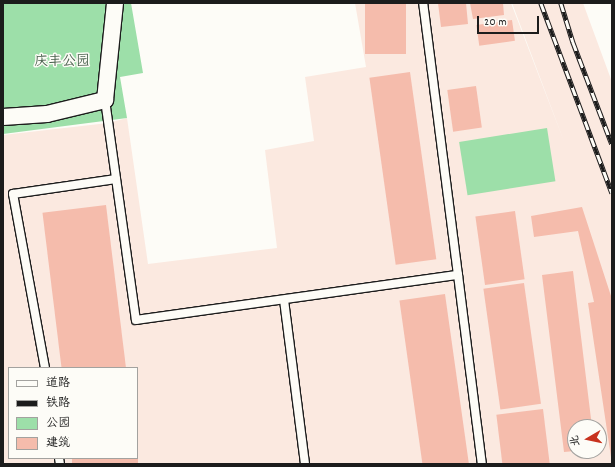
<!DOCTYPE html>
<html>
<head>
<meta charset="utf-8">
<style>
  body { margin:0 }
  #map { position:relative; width:615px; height:467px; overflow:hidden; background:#fdfcf7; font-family:Dekko,"LXGW WenKai TC",sans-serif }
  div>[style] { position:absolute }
  .built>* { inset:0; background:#fbe9e0 }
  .green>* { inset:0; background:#9ddfa9; transform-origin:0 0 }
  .building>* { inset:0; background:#f5bcac; transform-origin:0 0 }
  .roads { filter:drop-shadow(1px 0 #1c1c1c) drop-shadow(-1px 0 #1c1c1c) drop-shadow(0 1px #1c1c1c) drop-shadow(0 -1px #1c1c1c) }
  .lane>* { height:8px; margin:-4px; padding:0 4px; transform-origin:4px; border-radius:4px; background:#fdfcf7 }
  .street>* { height:16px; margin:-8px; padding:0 8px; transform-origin:8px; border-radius:8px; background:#fdfcf7 }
  .rail>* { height:4.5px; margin-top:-2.25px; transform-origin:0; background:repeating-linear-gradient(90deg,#fdfcf7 0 9px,#1c1c1c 0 18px); box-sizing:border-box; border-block:1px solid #1c1c1c }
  span { translate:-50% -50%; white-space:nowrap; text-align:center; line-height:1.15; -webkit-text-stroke:3px #fdfcf7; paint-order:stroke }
  .park-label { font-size:14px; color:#49604d }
  .frame { position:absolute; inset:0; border:4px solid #1c1c1c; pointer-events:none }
  .legend { position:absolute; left:8px; top:367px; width:130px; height:92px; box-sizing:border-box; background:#fdfcf7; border:1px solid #a3a29f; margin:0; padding:5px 7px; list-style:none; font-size:12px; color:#1c1c1c }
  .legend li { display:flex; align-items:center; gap:8px; height:20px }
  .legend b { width:20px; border:1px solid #a3a29f }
  .north { position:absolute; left:567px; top:419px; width:40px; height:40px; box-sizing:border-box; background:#fdfcf7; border:1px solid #a3a29f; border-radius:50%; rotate:261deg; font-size:11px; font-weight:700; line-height:16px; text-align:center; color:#1c1c1c }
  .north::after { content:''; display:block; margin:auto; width:14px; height:18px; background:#c8321e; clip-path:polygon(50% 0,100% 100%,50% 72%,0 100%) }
  .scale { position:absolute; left:477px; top:16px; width:62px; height:18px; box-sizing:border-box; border:2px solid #1c1c1c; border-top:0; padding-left:5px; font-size:12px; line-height:14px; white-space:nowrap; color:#1c1c1c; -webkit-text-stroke:3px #fdfcf7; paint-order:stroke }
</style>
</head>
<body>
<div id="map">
  <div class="built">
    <div style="clip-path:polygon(evenodd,355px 3px,511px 3px,565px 144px,512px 3px,583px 3px,612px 82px,612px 464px,3px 464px,3px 135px,108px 123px,127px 118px,148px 264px,277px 248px,265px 150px,314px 141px,305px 77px,366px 67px,355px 3px,9px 368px,137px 368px,137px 458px,9px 458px,9px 368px,355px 3px,575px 427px,599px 427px,599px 451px,575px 451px,575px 427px)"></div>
  </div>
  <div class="green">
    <div style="clip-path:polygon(3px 3px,131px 3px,143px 73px,120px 77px,127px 118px,3px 134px)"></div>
    <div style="left:547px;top:128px;width:54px;height:89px;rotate:81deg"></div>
  </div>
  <div class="building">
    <div style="left:365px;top:3px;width:41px;height:51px"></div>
    <div style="clip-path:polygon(438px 3px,466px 3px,468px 24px,441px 27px)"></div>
    <div style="clip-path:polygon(470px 3px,503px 3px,504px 15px,473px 19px)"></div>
    <div style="left:512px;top:20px;width:21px;height:36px;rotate:82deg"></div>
    <div style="left:410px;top:72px;width:189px;height:41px;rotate:82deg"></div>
    <div style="left:476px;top:86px;width:42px;height:29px;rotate:82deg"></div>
    <div style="left:106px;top:205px;width:164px;height:64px;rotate:83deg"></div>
    <div style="clip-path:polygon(582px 207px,612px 299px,612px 464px,588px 303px,594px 302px,578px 231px,534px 237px,531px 216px)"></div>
    <div style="left:515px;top:211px;width:69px;height:40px;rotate:82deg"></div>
    <div style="clip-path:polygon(573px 271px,592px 427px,575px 427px,575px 451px,564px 452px,542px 275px)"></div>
    <div style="left:524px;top:283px;width:122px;height:41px;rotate:82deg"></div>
    <div style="left:445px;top:294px;width:172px;height:46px;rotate:82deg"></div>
    <div style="left:543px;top:409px;width:55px;height:47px;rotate:83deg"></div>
    <div style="left:72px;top:458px;width:66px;height:6px"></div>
  </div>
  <div class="roads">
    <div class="lane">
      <div style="left:105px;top:100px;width:222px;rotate:82deg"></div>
      <div style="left:136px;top:320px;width:325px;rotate:-8deg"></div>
      <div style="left:458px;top:275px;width:274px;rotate:-97.3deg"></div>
      <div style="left:458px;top:275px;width:191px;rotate:82.8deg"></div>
      <div style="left:284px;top:300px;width:165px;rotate:82.7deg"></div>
      <div style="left:45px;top:368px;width:177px;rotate:-100.4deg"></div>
      <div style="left:13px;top:194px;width:104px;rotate:-8.3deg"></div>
      <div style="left:59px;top:458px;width:6px;rotate:81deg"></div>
    </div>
    <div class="street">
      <div style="left:3px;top:117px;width:44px;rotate:-3.9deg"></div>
      <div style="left:47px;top:114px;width:60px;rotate:-13.6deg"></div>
      <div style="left:105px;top:100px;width:98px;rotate:-84.1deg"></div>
    </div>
  </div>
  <div class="rail">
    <div style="left:541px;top:3px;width:203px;rotate:69.5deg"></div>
    <div style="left:561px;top:3px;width:41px;rotate:72.9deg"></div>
    <div style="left:573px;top:42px;width:109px;rotate:69.1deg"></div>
  </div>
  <div class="park-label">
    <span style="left:62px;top:62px">庆丰公园</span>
  </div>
  <div class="frame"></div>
  <ul class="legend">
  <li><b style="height:5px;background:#fdfcf7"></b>道路</li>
  <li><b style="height:5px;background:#1c1c1c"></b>铁路</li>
  <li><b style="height:11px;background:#9ddfa9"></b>公园</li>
  <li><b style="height:11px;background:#f5bcac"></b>建筑</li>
  </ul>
  <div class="north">北</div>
  <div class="scale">20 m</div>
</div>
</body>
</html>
